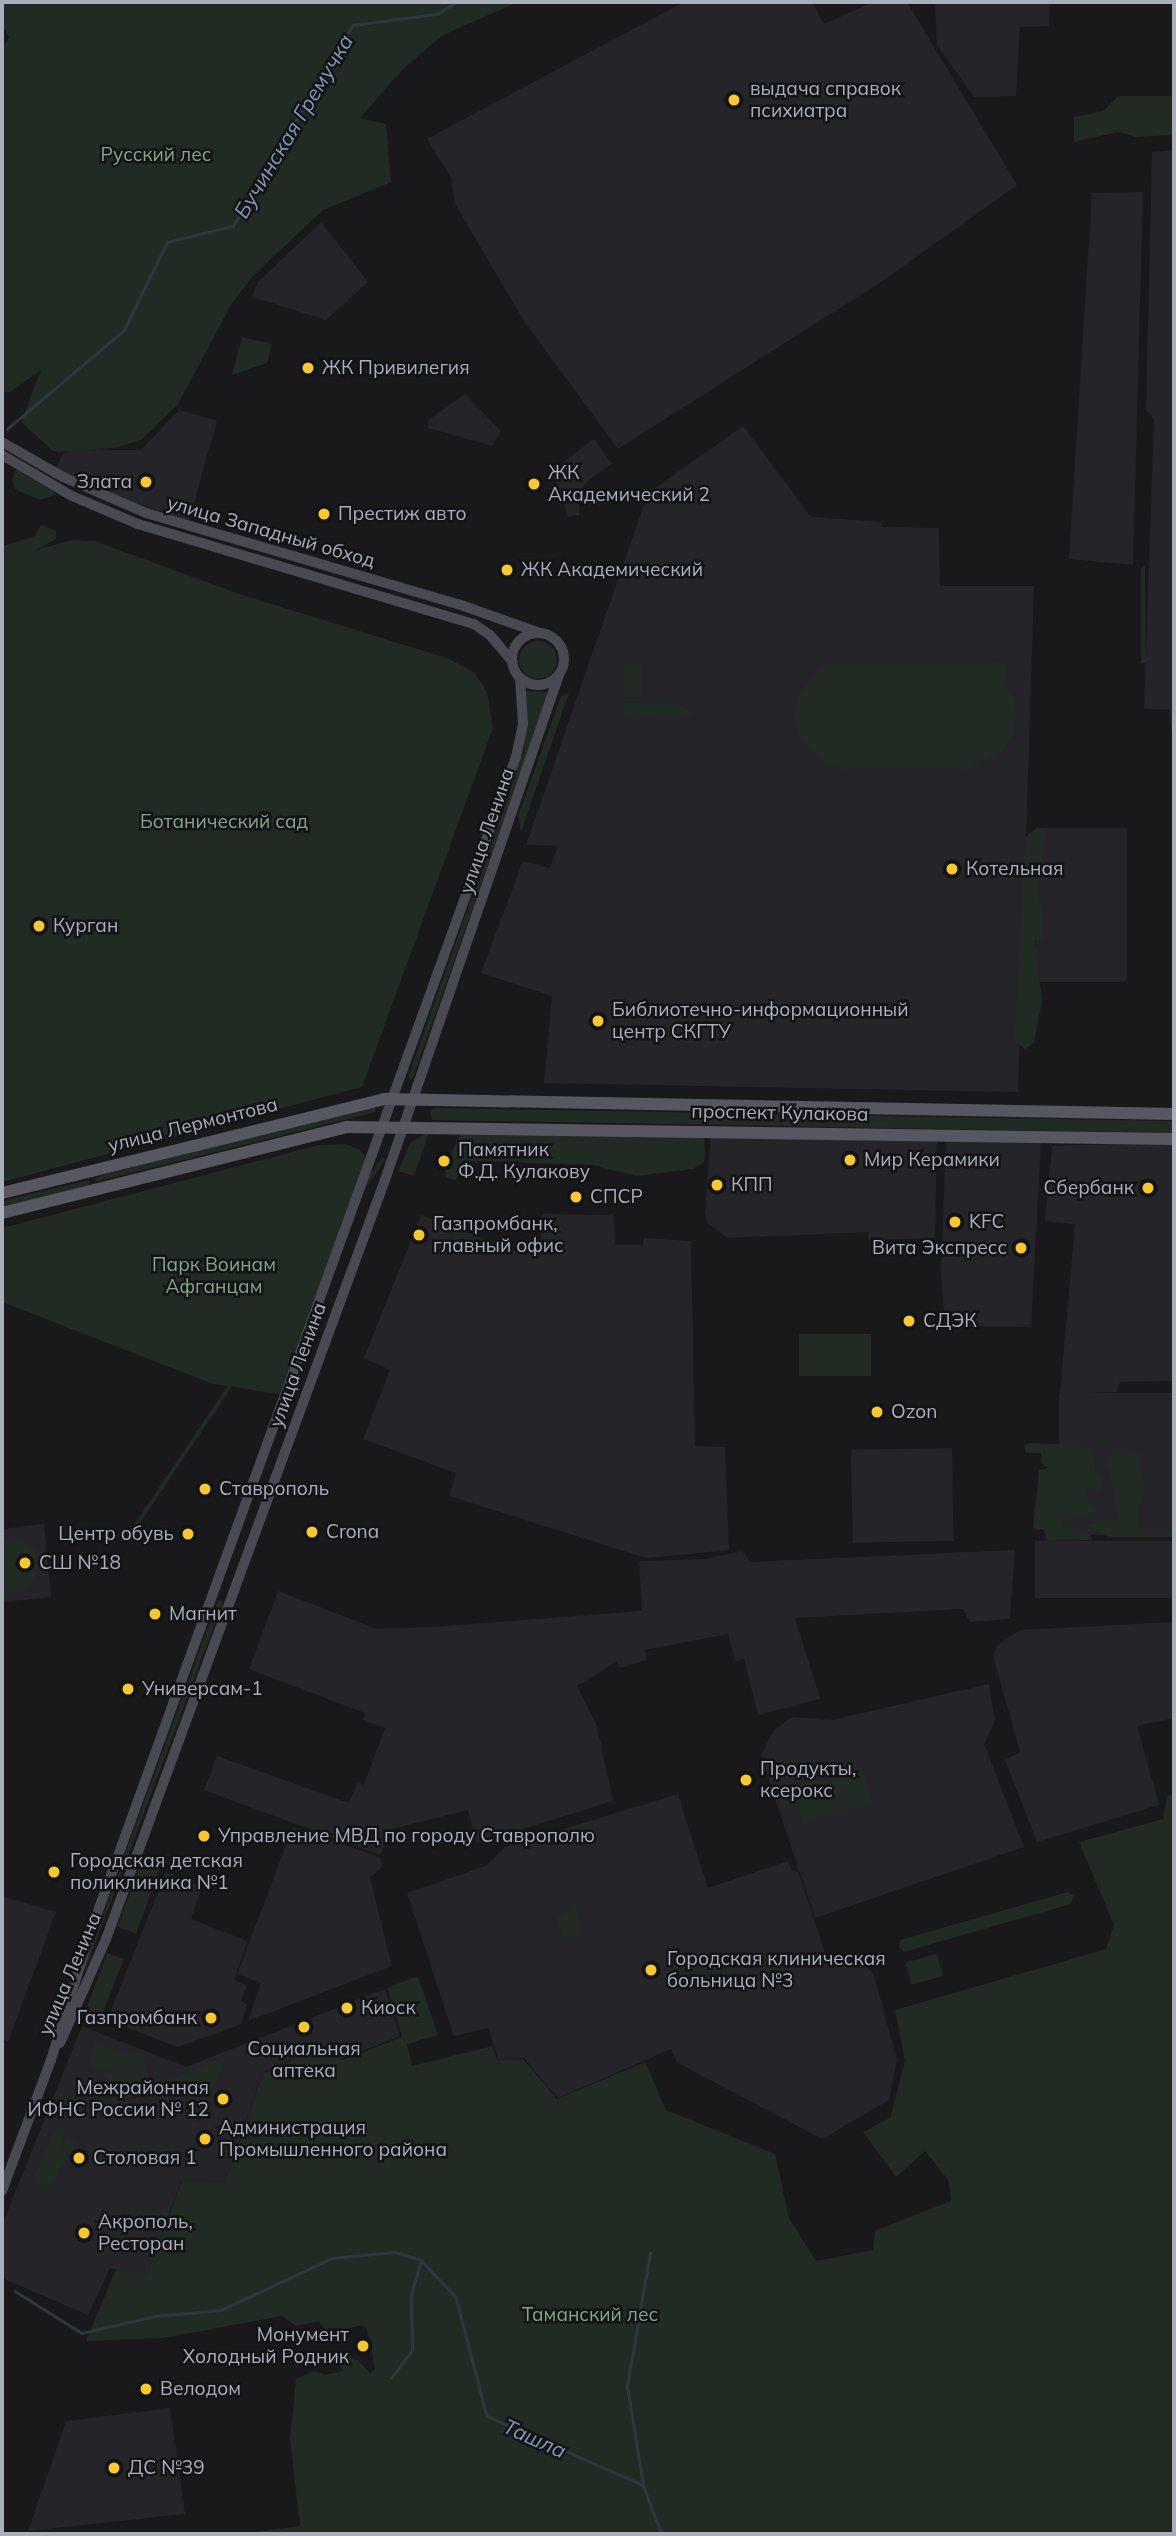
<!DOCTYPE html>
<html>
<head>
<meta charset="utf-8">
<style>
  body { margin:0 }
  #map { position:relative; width:1176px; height:2536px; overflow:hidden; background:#19191c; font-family:Mulish,sans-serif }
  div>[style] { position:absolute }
  .built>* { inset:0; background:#252529; transform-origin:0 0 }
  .green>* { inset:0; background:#212a23; transform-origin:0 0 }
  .round { border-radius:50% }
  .stream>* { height:2.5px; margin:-1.25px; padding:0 1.25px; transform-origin:1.25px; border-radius:1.25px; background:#2e3740 }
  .secondary>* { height:10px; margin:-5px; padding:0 5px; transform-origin:5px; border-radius:5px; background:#484951 }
  .secondary>.ring { margin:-5px; padding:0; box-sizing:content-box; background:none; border:10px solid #484951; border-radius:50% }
  .primary>* { height:12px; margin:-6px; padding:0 6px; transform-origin:6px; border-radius:6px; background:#565760 }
  .dots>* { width:19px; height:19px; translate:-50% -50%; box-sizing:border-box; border:4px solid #141417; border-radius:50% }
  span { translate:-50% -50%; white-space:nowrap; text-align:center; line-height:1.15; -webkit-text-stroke:5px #141417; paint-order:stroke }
  .poi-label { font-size:19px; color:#abafbc }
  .left { translate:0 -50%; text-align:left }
  .right { translate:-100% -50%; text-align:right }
  .park-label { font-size:19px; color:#82a787 }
  .street-label { font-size:19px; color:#abafbc }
  .water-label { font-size:21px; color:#829ab7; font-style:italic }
  .frame { position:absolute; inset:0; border:4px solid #abafbc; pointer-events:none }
</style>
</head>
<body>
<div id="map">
  <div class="built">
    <div style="clip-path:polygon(684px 2px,812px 2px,824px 24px,873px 2px,907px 2px,1017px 185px,881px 282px,618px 449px,524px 321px,454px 202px,452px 179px,427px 139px)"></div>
    <div style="clip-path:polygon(935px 2px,1050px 2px,1049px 26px,1020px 27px,1016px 96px,974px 97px,937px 45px)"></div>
    <div style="clip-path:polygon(1174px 150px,1174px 758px,1169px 710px,1144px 709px,1154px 419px,1146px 410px,1152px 152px)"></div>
    <div style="clip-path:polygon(1143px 192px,1133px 565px,1069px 559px,1092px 193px)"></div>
    <div style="clip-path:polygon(321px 222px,368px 282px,326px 320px,252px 297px,258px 282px)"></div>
    <div style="clip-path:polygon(465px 394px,501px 431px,492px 446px,428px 428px,428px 420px)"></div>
    <div style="clip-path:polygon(179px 410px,217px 421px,189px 521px,107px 493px,56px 468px,63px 453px,71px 450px,141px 450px)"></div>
    <div style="clip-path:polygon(743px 426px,811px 517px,881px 522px,882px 527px,939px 528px,940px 586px,1034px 586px,1018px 1092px,544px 1083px,552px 996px,481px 973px,523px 861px,550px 868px,558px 846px,526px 845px,648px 493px)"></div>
    <div style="clip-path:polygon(594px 439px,612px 464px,587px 481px,580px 492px,579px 515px,567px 517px,563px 495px,550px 472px)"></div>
    <div style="left:1127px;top:828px;width:154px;height:91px;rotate:90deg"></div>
    <div style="clip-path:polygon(711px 1134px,937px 1137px,935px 1238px,868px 1240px,868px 1232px,728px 1238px,707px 1223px,705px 1212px)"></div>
    <div style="clip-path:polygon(946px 1141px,1041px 1143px,1031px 1327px,945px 1326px,941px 1271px)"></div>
    <div style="clip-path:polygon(1174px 1142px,1174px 1381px,1120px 1382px,1117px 1392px,1060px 1394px,1075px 1224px,1045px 1221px,1052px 1146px)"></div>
    <div style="clip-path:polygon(542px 1214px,614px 1215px,615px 1245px,643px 1245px,644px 1238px,691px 1241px,695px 1446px,725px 1447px,729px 1550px,646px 1558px,449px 1496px,456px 1473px,363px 1439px,390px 1370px,364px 1358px,421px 1215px,527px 1255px,530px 1248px,540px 1251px)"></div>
    <div style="left:1174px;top:1393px;width:142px;height:115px;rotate:90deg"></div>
    <div style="left:952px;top:1448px;width:93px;height:101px;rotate:89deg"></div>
    <div style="clip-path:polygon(44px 1524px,51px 1597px,2px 1602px,2px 1529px)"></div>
    <div style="left:1174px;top:1541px;width:57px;height:139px;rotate:90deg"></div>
    <div style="clip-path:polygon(1015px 1550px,1010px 1619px,970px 1622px,963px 1609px,795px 1618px,820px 1699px,758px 1715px,744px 1659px,735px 1661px,728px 1634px,645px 1650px,646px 1660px,620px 1668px,616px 1662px,577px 1686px,597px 1726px,613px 1801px,477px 1843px,468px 1810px,392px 1829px,380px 1855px,204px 1790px,217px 1756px,349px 1803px,357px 1783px,364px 1785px,385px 1728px,363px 1720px,365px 1713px,249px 1669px,278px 1591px,377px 1629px,432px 1627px,642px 1611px,639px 1561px,705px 1559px,742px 1551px,751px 1562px)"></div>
    <div style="clip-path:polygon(1174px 1622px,1174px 1718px,1137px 1726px,1159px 1805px,1037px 1842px,1005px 1760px,1020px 1752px,993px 1656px,999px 1644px,1020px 1630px)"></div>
    <div style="clip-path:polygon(989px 1684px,995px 1721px,984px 1744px,1024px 1847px,815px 1918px,761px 1756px,773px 1731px,792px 1717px,832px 1720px)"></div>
    <div style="clip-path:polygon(678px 1794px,708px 1888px,788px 1861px,792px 1870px,798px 1872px,828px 1962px,856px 1953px,874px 1975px,897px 2060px,889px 2100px,822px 2139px,678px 2063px,671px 2049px,558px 2098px,524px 2058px,498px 2059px,489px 2028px,454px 2036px,407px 1893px,486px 1866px,505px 1847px)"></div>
    <div style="clip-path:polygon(293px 1827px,379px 1857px,383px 1866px,370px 1877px,392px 1966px,248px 2021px,261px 1983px,237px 1974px)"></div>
    <div style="clip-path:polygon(166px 1872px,202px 1887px,191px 1919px,247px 1941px,234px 1980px,247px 1985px,241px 2000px,247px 2004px,241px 2024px,178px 2047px,107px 2020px)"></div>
    <div style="clip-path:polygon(2px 1896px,56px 1912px,8px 2042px,2px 2039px)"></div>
    <div style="clip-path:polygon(385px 1989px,400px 2036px,342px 2059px,324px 2046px,262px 2073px,225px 2183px,181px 2181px,147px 2275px,110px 2268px,88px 2315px,2px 2278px,2px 2225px,82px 2026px,186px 2067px)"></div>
    <div style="clip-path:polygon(170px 2408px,185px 2514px,28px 2531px,66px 2421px)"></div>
  </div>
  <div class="green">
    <div style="clip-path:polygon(2px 2px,518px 2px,441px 36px,400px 72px,360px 118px,386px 124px,391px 182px,323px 210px,251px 278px,231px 305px,178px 404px,141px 440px,115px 448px,60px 452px,53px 451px,21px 422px,41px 370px,10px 392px,2px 392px,2px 49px,9px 37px,2px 24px)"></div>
    <div style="clip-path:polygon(1118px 96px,1174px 96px,1174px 135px,1135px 137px,1118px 132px,1074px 142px,1074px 117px,1103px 111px)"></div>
    <div style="clip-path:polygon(242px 337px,272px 344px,267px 363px,232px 375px)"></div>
    <div style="clip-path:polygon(16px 469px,57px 494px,40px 500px,15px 489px,12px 480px)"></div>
    <div style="clip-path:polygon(41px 525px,56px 531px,56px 539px,36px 550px,72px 540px,95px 541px,239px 594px,447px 658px,475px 673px,487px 692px,493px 728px,362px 1087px,2px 1182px,2px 546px,35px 536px)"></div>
    <div style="clip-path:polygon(1145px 565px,1146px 663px,1141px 663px,1141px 569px)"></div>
    <div class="round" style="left:519px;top:641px;width:38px;height:38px"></div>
    <div style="clip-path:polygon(843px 661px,1006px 662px,1005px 683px,1015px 701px,1017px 719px,1011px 740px,999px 754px,966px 769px,841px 769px,825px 764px,799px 737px,794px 715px,797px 696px,821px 667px)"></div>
    <div style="left:624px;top:663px;width:17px;height:34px"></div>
    <div style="clip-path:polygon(526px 691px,549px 692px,412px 1080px,408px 1077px,524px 750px)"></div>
    <div style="clip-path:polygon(569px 693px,558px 725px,521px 832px,518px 816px,561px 696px)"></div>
    <div style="clip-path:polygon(624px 702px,678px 703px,696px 715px,624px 716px)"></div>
    <div style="clip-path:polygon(1034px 830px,1043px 830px,1047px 835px,1038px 893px,1043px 912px,1043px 939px,1035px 941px,1042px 1002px,1034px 1043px,1025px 1049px,1014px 1042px,1025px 837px)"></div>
    <div style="clip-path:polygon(374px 1105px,376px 1112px,95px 1182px,96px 1177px)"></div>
    <div style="clip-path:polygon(434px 1108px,1174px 1121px,1174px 1133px,432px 1120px,430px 1111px)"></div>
    <div style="clip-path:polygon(429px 1132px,414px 1176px,398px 1171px,410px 1143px)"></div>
    <div style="clip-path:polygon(461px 1132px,704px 1135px,705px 1155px,704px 1162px,693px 1169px,636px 1176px,593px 1165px,470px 1161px,455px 1180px,446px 1177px,445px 1168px)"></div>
    <div style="clip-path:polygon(346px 1144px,360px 1150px,367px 1160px,279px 1394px,213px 1384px,2px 1302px,2px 1228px,319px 1145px)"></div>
    <div style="left:382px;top:1157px;width:4px;height:449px;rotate:34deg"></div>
    <div style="clip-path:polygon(89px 1180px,89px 1185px,2px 1208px,2px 1201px)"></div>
    <div style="left:799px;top:1334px;width:72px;height:42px"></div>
    <div style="clip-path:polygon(1029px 1443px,1082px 1445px,1096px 1450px,1095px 1472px,1101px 1476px,1101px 1491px,1086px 1490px,1086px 1497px,1099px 1513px,1062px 1519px,1063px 1526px,1088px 1533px,1093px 1540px,1047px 1541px,1043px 1529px,1033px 1529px,1039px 1470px,1048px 1468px,1041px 1463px,1041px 1453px,1026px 1453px,1024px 1445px)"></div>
    <div style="clip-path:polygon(1114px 1448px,1140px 1454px,1145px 1493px,1137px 1510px,1138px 1530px,1174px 1531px,1174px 1537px,1108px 1537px,1085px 1525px,1118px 1519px,1109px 1470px,1103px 1465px)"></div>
    <div style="clip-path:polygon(22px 1540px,36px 1551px,39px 1572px,28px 1588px,2px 1593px,2px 1541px)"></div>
    <div style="clip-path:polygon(218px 1600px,223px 1602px,85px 1971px,83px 1969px)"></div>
    <div style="left:862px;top:1767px;width:37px;height:73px;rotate:73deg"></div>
    <div style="clip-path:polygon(1174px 1795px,1174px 2534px,238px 2534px,300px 2526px,290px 2440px,296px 2379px,314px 2371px,325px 2375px,343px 2371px,337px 2361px,346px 2356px,359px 2361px,370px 2373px,375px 2369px,367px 2329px,362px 2325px,350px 2328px,341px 2336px,326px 2332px,319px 2321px,296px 2326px,282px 2316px,163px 2338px,86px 2341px,117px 2267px,147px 2275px,182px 2181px,225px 2183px,263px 2073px,324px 2046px,342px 2060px,402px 2037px,387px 1988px,418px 1976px,438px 2035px,407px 2044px,412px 2066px,493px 2046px,497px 2060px,523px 2059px,557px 2099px,645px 2062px,666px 2110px,775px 2154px,789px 2218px,816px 2261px,873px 2250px,875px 2231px,951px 2201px,949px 2181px,925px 2151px,896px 2177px,863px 2132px,890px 2118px,905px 2061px,895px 2010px,1106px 1949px,1114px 1925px,1079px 1842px,1163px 1819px,1167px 1796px)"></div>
    <div style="left:141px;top:1862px;width:20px;height:69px;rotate:20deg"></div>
    <div style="clip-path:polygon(1068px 1892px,1074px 1896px,1071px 1904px,904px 1952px,899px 1947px,900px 1940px)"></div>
    <div style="clip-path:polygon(575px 1904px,584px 1940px,562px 1936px,557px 1918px)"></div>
    <div style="clip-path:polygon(107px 1953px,124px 1959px,100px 2020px,87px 2007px)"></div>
    <div style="left:937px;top:1954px;width:23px;height:33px;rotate:75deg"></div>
    <div style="clip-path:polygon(96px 2041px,144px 2059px,148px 2074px,93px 2067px,88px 2061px)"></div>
    <div style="clip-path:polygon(227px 2056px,204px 2114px,167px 2100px,155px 2086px)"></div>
    <div style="clip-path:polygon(102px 2072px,149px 2076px,151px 2085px,136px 2093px,108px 2083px)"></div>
    <div style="clip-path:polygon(56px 2129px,65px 2132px,61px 2150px,66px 2138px,76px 2142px,71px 2154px,65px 2151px,68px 2154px,54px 2182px,44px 2187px,32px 2179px)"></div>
  </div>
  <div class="stream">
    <div style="left:7px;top:429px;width:153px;rotate:-40.2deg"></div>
    <div style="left:124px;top:330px;width:98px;rotate:-64deg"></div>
    <div style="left:167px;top:242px;width:68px;rotate:-13.6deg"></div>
    <div style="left:233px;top:226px;width:234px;rotate:-59.2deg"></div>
    <div style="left:353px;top:25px;width:85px;rotate:-7.5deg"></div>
    <div style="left:437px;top:14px;width:22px;rotate:-32deg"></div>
    <div style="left:15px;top:2291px;width:79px;rotate:32.1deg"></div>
    <div style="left:82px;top:2333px;width:75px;rotate:-13.1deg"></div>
    <div style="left:155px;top:2316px;width:66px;rotate:-5.2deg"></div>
    <div style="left:221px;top:2310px;width:123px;rotate:-25.1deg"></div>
    <div style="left:332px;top:2258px;width:63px;rotate:-5.4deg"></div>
    <div style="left:395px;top:2252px;width:27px;rotate:17deg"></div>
    <div style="left:421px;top:2260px;width:51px;rotate:46.6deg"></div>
    <div style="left:456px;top:2297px;width:123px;rotate:75.4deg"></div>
    <div style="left:487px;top:2416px;width:171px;rotate:23.9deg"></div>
    <div style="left:643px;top:2485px;width:53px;rotate:68.8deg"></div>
    <div style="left:391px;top:2378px;width:35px;rotate:-53deg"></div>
    <div style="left:412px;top:2350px;width:56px;rotate:-91deg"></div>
    <div style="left:411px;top:2294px;width:34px;rotate:-73deg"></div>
    <div style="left:643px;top:2485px;width:100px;rotate:-99.2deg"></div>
    <div style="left:627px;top:2386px;width:135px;rotate:-80.2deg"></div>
  </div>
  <div class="secondary">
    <div style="left:2px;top:442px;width:70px;rotate:29.8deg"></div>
    <div style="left:63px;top:477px;width:90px;rotate:23.4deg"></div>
    <div style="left:146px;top:513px;width:325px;rotate:16.3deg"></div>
    <div style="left:458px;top:604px;width:87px;rotate:19.5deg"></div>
    <div style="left:2px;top:455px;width:81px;rotate:30.4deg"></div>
    <div style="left:72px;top:496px;width:72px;rotate:23deg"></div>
    <div style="left:138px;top:524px;width:351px;rotate:16.6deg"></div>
    <div style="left:474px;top:624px;width:19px;rotate:35deg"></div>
    <div style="left:490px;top:635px;width:35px;rotate:50deg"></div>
    <div class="ring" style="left:512px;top:633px;width:42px;height:42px"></div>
    <div style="left:60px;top:2043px;width:114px;rotate:-66.1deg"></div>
    <div style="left:106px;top:1939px;width:809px;rotate:-69.82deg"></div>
    <div style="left:385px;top:1180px;width:534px;rotate:-70.99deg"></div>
    <div style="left:2px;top:2191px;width:140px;rotate:-69.5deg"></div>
    <div style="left:51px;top:2060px;width:133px;rotate:-72.9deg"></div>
    <div style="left:90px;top:1933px;width:1251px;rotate:-70.09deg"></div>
    <div style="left:516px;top:757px;width:34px;rotate:-78deg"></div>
    <div style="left:523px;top:724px;width:46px;rotate:-93.7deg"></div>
  </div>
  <div class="primary">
    <div style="left:2px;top:1193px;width:393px;rotate:-13.8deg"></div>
    <div style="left:384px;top:1099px;width:790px;rotate:1.09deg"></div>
    <div style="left:2px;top:1213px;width:356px;rotate:-14deg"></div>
    <div style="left:347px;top:1127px;width:827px;rotate:0.83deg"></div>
  </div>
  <div class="dots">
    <div style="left:734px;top:100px;background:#f8c734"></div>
    <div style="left:308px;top:368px;background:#f8c734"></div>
    <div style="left:146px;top:482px;background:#f8c734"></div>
    <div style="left:534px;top:484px;background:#f8c734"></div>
    <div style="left:324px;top:514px;background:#f8c734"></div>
    <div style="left:507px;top:570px;background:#f8c734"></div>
    <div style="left:952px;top:869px;background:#f8c734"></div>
    <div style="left:39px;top:926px;background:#f8c734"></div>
    <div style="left:598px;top:1021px;background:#f8c734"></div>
    <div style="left:850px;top:1160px;background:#f8c734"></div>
    <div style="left:444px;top:1161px;background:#f8c734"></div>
    <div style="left:717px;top:1185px;background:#f8c734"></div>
    <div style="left:1148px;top:1188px;background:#f8c734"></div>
    <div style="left:576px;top:1197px;background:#f8c734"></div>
    <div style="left:955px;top:1222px;background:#f8c734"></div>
    <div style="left:419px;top:1235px;background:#f8c734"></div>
    <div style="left:1021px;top:1248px;background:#f8c734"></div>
    <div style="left:909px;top:1321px;background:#f8c734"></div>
    <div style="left:877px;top:1412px;background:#f8c734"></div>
    <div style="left:205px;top:1489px;background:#f8c734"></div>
    <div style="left:312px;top:1532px;background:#f8c734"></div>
    <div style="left:188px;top:1534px;background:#f8c734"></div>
    <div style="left:25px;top:1563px;background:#f8c734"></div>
    <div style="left:155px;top:1614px;background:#f8c734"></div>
    <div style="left:128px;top:1689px;background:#f8c734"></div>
    <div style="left:746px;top:1780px;background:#f8c734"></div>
    <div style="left:204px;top:1836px;background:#f8c734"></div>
    <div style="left:54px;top:1872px;background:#f8c734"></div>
    <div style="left:651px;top:1970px;background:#f8c734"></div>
    <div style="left:347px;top:2008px;background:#f8c734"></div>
    <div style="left:211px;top:2018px;background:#f8c734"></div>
    <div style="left:304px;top:2027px;background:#f8c734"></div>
    <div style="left:223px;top:2099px;background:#f8c734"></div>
    <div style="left:205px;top:2139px;background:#f8c734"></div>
    <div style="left:79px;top:2158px;background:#f8c734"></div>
    <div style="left:84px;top:2233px;background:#f8c734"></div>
    <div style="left:363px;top:2346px;background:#f8c734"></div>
    <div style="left:146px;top:2389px;background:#f8c734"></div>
    <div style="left:114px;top:2468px;background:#f8c734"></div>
  </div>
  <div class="poi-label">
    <span class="left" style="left:750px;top:100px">выдача справок<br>психиатра</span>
    <span class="left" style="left:322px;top:368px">ЖК Привилегия</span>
    <span class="left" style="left:548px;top:484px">ЖК<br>Академический 2</span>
    <span class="right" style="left:132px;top:482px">Злата</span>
    <span class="left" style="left:338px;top:514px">Престиж авто</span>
    <span class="left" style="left:521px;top:570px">ЖК Академический</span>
    <span class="left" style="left:966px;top:869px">Котельная</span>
    <span class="left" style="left:53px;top:926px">Курган</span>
    <span class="left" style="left:612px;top:1021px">Библиотечно-информационный<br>центр СКГТУ</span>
    <span class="left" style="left:458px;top:1161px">Памятник<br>Ф.Д. Кулакову</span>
    <span class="left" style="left:864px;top:1160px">Мир Керамики</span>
    <span class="left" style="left:731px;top:1185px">КПП</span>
    <span class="right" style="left:1134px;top:1188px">Сбербанк</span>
    <span class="left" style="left:590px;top:1197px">СПСР</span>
    <span class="left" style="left:969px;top:1222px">KFC</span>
    <span class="left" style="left:433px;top:1235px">Газпромбанк,<br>главный офис</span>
    <span class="right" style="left:1007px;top:1248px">Вита Экспресс</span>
    <span class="left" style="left:923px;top:1321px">СДЭК</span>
    <span class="left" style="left:891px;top:1412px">Ozon</span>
    <span class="left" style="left:219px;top:1489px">Ставрополь</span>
    <span class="left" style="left:326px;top:1532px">Crona</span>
    <span class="right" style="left:174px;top:1534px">Центр обувь</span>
    <span class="left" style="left:39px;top:1563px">СШ №18</span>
    <span class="left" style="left:169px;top:1614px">Магнит</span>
    <span class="left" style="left:142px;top:1689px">Универсам-1</span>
    <span class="left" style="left:760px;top:1780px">Продукты,<br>ксерокс</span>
    <span class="left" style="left:218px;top:1836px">Управление МВД по городу Ставрополю</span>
    <span class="left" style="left:70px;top:1872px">Городская детская<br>поликлиника №1</span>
    <span class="left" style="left:667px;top:1970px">Городская клиническая<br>больница №3</span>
    <span class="left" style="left:361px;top:2008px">Киоск</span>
    <span class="right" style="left:197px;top:2018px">Газпромбанк</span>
    <span style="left:304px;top:2060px">Социальная<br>аптека</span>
    <span class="right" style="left:209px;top:2099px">Межрайонная<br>ИФНС России № 12</span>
    <span class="left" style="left:219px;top:2139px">Администрация<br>Промышленного района</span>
    <span class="left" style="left:93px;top:2158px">Столовая 1</span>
    <span class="left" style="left:98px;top:2233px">Акрополь,<br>Ресторан</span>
    <span class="right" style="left:349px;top:2346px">Монумент<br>Холодный Родник</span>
    <span class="left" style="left:160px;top:2389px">Велодом</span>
    <span class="left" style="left:128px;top:2468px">ДС №39</span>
  </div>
  <div class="park-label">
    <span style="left:156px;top:155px">Русский лес</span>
    <span style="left:224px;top:822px">Ботанический сад</span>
    <span style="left:214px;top:1276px">Парк Воинам<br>Афганцам</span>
    <span style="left:590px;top:2315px">Таманский лес</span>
  </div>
  <div class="street-label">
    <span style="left:271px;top:532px;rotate:16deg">улица Западный обход</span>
    <span style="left:487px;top:831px;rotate:-71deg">улица Ленина</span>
    <span style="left:780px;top:1113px;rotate:1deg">проспект Кулакова</span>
    <span style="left:193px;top:1125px;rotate:-14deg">улица Лермонтова</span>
    <span style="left:298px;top:1365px;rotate:-70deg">улица Ленина</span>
    <span style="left:70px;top:1974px;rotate:-67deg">улица Ленина</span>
  </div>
  <div class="water-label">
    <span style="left:293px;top:126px;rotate:-59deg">Бучинская Гремучка</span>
    <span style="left:535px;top:2438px;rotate:24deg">Ташла</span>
  </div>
  <div class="frame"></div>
</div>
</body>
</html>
